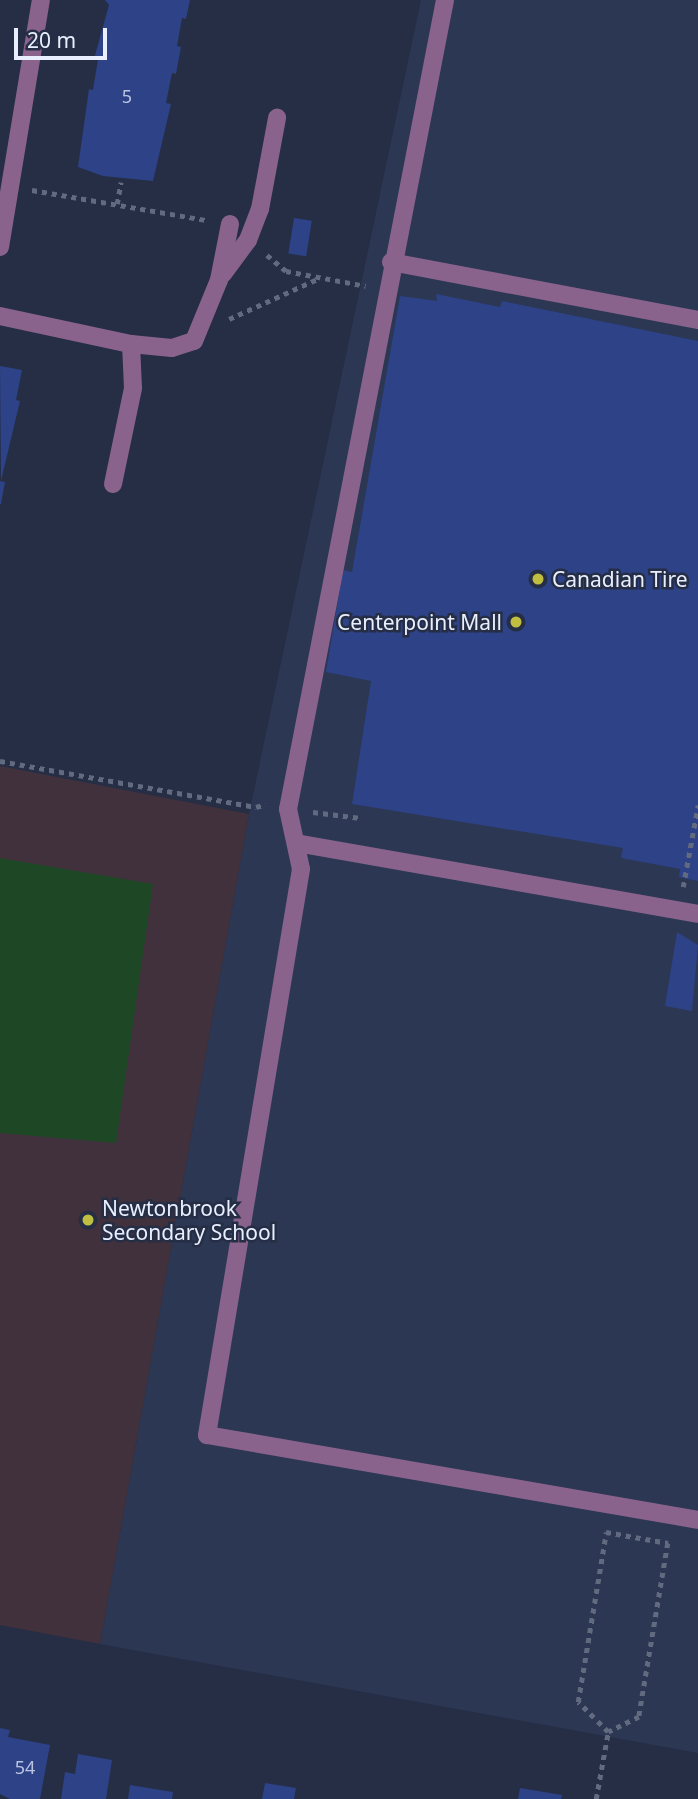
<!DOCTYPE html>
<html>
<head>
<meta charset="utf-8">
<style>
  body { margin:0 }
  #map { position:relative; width:698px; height:1799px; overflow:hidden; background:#252e45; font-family:"Noto Sans",sans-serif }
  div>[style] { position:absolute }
  .built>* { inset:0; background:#2c3753 }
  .education>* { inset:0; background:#40313c }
  .green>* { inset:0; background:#1d4725 }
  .building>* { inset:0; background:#2d4287; transform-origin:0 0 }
  .path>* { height:4.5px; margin-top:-2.25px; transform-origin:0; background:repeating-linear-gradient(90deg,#626a7f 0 5px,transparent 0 10px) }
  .minor>* { height:18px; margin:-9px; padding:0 9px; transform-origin:9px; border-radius:9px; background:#8a638d }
  .dots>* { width:19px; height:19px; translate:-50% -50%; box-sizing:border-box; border:4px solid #252e45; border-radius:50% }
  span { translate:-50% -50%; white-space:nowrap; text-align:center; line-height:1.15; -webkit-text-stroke:5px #252e45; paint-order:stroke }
  .number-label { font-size:18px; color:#bac4e1 }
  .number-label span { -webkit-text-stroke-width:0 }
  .poi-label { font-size:21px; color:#e9efff }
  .left { translate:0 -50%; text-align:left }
  .right { translate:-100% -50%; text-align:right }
  .scale { position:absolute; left:14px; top:28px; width:93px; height:32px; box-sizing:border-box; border:4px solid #e9efff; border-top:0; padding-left:9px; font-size:21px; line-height:24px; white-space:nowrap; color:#e9efff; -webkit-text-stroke:5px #252e45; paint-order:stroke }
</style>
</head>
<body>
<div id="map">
  <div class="built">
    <div style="clip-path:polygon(421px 0,698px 0,698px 1753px,100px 1644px,249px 814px)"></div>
  </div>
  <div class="education">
    <div style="clip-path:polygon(0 766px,249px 814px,100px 1644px,0 1625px)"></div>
  </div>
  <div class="green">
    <div style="clip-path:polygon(0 858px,153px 884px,116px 1143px,0 1133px)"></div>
  </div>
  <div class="building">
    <div style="clip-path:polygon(105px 0,190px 0,186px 19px,182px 18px,177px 46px,181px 47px,176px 74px,172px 73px,166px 103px,171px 104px,153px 181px,103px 176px,78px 167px,89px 89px,93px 90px,98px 59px,94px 59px,109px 5px)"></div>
    <div style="left:294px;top:218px;width:18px;height:36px;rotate:9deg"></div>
    <div style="clip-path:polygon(436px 294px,500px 307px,502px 301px,698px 341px,698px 881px,679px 877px,680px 869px,621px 858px,623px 848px,352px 804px,371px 681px,326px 672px,343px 570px,352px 572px,400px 296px,437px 301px)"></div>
    <div style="clip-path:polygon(0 366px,22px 370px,16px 400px,20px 401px,1px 481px)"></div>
    <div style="clip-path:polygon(0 481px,5px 482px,1px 504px,0 504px)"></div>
    <div style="clip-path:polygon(677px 932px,698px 945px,692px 1011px,665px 1006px)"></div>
    <div style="clip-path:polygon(0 1728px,10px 1730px,8px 1737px,50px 1745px,40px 1799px,10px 1799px,0 1794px)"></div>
    <div style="clip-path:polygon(78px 1754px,112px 1760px,106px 1799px,61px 1799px,65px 1772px,75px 1774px)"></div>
    <div style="clip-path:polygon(265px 1783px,296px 1788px,294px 1799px,262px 1799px)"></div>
    <div style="clip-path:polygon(130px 1785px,173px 1792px,172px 1799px,128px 1799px)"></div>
    <div style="clip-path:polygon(520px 1788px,562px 1795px,561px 1799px,518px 1799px)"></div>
  </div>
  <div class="path">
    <div style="left:32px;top:190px;width:177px;rotate:9.8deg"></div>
    <div style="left:117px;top:204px;width:22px;rotate:-80deg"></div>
    <div style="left:267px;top:255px;width:25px;rotate:40deg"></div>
    <div style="left:286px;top:271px;width:81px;rotate:10.6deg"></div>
    <div style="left:229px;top:319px;width:100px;rotate:-24.3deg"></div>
    <div style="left:0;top:761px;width:260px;rotate:10.2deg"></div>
    <div style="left:256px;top:807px;width:10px;rotate:-17deg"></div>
    <div style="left:313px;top:812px;width:48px;rotate:7.1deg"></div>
    <div style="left:683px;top:887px;width:83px;rotate:-79.6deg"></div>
    <div style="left:606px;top:1532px;width:63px;rotate:10.1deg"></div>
    <div style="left:668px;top:1543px;width:176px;rotate:99.5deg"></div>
    <div style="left:639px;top:1717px;width:34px;rotate:154deg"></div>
    <div style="left:608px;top:1732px;width:42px;rotate:-135deg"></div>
    <div style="left:578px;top:1702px;width:172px;rotate:-80.6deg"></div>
    <div style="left:596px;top:1799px;width:68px;rotate:-79.8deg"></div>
  </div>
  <div class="minor">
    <div style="left:445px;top:0;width:824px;rotate:100.98deg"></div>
    <div style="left:288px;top:809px;width:61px;rotate:77.8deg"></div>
    <div style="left:301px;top:869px;width:574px;rotate:99.43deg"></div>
    <div style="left:207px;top:1435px;width:498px;rotate:9.8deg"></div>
    <div style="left:0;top:247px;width:250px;rotate:-80.6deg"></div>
    <div style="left:391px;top:262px;width:312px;rotate:10.7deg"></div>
    <div style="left:223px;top:274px;width:42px;rotate:-53.7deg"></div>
    <div style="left:248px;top:240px;width:33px;rotate:-69deg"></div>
    <div style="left:260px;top:209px;width:93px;rotate:-79.4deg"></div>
    <div style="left:0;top:316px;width:134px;rotate:12.1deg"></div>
    <div style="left:131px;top:344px;width:41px;rotate:5.6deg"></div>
    <div style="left:172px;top:348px;width:23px;rotate:-18deg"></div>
    <div style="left:194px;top:341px;width:66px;rotate:-67.7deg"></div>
    <div style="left:219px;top:280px;width:57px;rotate:-78.9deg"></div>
    <div style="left:113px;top:484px;width:98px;rotate:-78.2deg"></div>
    <div style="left:133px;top:388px;width:44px;rotate:-92.6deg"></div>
    <div style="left:296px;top:843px;width:408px;rotate:10deg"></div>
  </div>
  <div class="dots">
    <div style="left:538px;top:579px;background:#bfbe41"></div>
    <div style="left:516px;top:622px;background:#bfbe41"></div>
    <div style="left:88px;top:1220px;background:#bfbe41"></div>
  </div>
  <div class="number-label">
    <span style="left:127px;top:96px">5</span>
    <span style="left:25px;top:1767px">54</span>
  </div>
  <div class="poi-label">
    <span class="left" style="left:552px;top:579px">Canadian Tire</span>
    <span class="right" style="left:502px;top:622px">Centerpoint Mall</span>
    <span class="left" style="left:102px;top:1220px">Newtonbrook<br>Secondary School</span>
  </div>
  <div class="scale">20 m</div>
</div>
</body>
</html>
